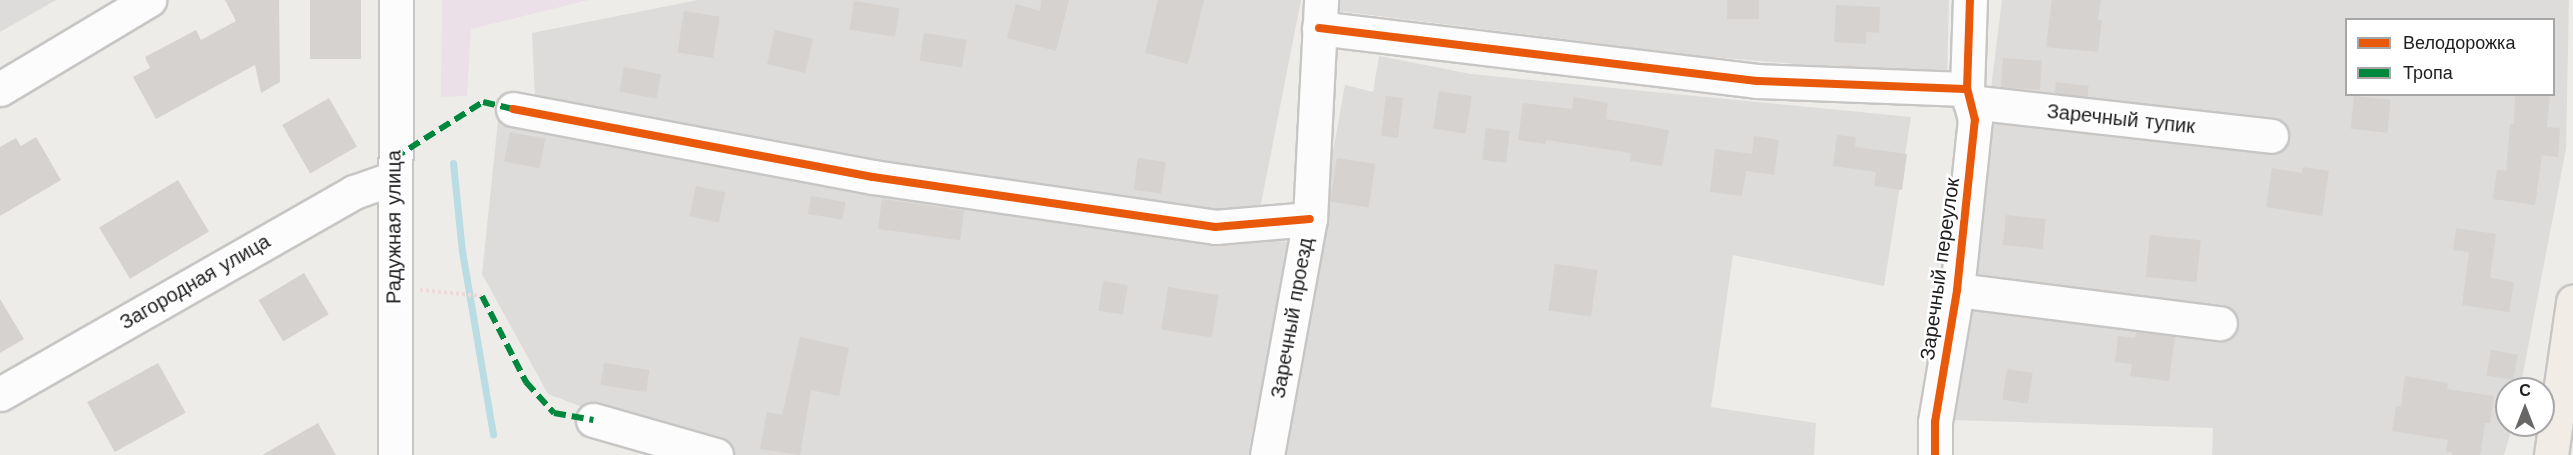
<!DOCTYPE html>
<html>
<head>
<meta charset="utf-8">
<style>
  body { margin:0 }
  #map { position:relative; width:2573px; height:455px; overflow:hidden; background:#eeece9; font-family:"Work Sans",sans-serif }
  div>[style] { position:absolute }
  .residential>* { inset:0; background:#dddcda }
  .industrial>* { inset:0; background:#ece0e8 }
  .stream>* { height:7px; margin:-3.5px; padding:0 3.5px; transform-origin:3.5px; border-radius:3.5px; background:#badce3 }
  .building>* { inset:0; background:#d5d2d0; transform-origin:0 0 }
  .path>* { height:4px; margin-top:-2px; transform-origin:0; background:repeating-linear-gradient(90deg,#ecdbd9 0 3px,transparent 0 6px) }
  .roads { filter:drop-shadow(2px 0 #c7c6c5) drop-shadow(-2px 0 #c7c6c5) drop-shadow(0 2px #c7c6c5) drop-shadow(0 -2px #c7c6c5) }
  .minor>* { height:33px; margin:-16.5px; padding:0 16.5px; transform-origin:16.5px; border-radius:16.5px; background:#fcfcfc }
  .major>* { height:33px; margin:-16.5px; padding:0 16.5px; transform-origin:16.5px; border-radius:16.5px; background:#f1ece6 }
  .quiet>* { height:6px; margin-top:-3px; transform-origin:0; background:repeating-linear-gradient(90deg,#00873e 0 12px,transparent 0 18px) }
  .cycleway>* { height:8px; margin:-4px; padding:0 4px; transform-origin:4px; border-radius:4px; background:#e8590c }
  span { translate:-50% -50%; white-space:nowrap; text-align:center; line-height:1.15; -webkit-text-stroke:5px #fff; paint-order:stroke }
  .street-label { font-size:20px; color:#202020 }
  .legend { position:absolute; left:2345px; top:18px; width:210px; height:78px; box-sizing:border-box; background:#fff; border:2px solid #a6a6a6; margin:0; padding:8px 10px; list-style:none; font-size:18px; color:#202020 }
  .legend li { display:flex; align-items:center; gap:12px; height:30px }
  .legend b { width:30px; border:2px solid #a6a6a6 }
  .north { position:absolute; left:2495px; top:377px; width:60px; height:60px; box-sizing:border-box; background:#fff; border:2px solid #a6a6a6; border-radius:50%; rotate:0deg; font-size:16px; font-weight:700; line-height:24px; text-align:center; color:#202020 }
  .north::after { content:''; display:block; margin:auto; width:21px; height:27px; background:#686766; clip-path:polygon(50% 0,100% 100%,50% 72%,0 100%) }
</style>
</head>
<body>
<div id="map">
  <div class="residential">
    <div style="clip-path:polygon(0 0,56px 0,0 32px)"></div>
    <div style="clip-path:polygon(698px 0,1301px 0,1259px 214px,989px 190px,535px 100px,532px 33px)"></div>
    <div style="clip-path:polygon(1339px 0,1949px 0,1947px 77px,1701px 56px,1338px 11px)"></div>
    <div style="clip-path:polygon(evenodd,2002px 0,2569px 0,2566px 149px,2520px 389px,2507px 389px,2507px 425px,2513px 425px,2504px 455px,2212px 455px,2213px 428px,1950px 420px,2002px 0,2346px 20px,2554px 20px,2554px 94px,2346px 94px,2346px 20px)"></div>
    <div style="clip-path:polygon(1379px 56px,1471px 74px,1911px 117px,1884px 286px,1733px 255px,1711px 407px,1816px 423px,1814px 455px,1275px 455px,1294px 366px,1345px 85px,1373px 92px)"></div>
    <div style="clip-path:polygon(498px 121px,769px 177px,1014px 212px,1289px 242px,1248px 455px,737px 455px,593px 411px,548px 394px,482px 274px)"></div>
  </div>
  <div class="industrial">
    <div style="clip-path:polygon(442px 0,589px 0,471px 29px,467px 96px,441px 97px)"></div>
  </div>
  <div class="stream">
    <div style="left:453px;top:163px;width:88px;rotate:84.2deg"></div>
    <div style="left:462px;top:251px;width:186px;rotate:80.4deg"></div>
  </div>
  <div class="building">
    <div style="clip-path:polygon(225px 0,279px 0,280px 82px,261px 93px,255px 65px,156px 119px,133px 77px,150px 68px,145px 57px,196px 30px,201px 40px,236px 21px)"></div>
    <div style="left:310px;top:0;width:51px;height:59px"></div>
    <div style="clip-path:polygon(1041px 0,1069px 0,1056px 51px,1007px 38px,1016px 4px,1040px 11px)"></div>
    <div style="clip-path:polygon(1158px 0,1204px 0,1188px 64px,1145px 53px)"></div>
    <div style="left:1727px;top:0;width:32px;height:19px"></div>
    <div style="clip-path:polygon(2052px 0,2101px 0,2098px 20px,2102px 20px,2098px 52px,2046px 47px)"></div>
    <div style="left:854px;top:1px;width:46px;height:29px;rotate:9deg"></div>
    <div style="clip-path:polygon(1836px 5px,1880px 7px,1879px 33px,1866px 32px,1866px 44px,1834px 42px)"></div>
    <div style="left:684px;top:11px;width:36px;height:42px;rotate:9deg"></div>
    <div style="left:775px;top:30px;width:39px;height:35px;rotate:13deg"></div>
    <div style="left:924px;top:33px;width:43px;height:28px;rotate:9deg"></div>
    <div style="left:2003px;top:58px;width:39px;height:29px;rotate:4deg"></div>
    <div style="left:624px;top:67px;width:38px;height:25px;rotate:11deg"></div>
    <div style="left:2056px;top:82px;width:33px;height:11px;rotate:7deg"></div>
    <div style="left:1439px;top:91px;width:33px;height:38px;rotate:9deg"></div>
    <div style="clip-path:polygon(2515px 94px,2550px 94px,2547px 127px,2560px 128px,2558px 157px,2542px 155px,2535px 205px,2493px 199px,2497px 170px,2506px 171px,2510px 124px,2514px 124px)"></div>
    <div style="left:1386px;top:96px;width:17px;height:40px;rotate:7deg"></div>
    <div style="left:2354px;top:96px;width:37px;height:33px;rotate:6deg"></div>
    <div style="clip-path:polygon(1574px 97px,1608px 103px,1606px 119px,1669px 130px,1662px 166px,1630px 161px,1631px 153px,1546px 140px,1545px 144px,1518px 140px,1523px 103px,1572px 109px)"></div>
    <div style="left:329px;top:98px;width:56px;height:54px;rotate:60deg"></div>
    <div style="left:1486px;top:128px;width:24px;height:32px;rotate:7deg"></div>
    <div style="left:510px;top:132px;width:36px;height:30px;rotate:11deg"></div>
    <div style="clip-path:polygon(1837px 135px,1856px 137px,1855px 147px,1907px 154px,1902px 190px,1874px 186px,1876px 172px,1833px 166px)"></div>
    <div style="clip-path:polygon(1754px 136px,1779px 140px,1774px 175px,1746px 171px,1742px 196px,1710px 192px,1715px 149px,1752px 154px)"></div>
    <div style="clip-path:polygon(36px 137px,61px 180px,0 216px,0 147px,16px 138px,21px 146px)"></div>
    <div style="left:1138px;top:158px;width:28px;height:32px;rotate:8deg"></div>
    <div style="left:1337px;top:158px;width:39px;height:44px;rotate:9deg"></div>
    <div style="clip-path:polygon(2303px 167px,2329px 171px,2322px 216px,2266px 207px,2272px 168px,2302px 173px)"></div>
    <div style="left:178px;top:180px;width:60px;height:92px;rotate:59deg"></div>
    <div style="left:696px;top:186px;width:30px;height:31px;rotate:12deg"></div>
    <div style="left:811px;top:196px;width:35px;height:18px;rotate:10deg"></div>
    <div style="left:882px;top:199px;width:83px;height:30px;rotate:8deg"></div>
    <div style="left:2006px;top:215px;width:40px;height:30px;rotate:6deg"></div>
    <div style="clip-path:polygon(2456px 228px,2496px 234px,2490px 278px,2514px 282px,2509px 312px,2462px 305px,2469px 252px,2453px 250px)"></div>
    <div style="left:2150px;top:235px;width:51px;height:42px;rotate:6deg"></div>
    <div style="left:1555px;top:264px;width:43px;height:47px;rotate:8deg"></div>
    <div style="left:304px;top:273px;width:48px;height:53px;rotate:59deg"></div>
    <div style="left:1103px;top:281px;width:25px;height:30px;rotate:9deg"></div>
    <div style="left:1168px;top:287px;width:51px;height:43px;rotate:9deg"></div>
    <div style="clip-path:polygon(0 299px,24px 339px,0 353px)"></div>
    <div style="clip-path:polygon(2136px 332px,2175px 337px,2169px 381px,2130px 376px,2132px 364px,2115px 362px,2118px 336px,2135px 338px)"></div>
    <div style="clip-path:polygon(800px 337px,849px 348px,839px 396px,811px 390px,800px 455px,760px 449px,767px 412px,782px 415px)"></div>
    <div style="left:2491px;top:350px;width:27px;height:26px;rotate:10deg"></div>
    <div style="left:158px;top:363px;width:57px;height:81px;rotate:61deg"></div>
    <div style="left:604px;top:363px;width:46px;height:22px;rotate:9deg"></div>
    <div style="left:2007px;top:369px;width:26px;height:31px;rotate:9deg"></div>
    <div style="clip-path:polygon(2405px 376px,2448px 383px,2447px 389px,2494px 396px,2490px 423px,2485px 423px,2480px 455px,2452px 455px,2452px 452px,2446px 451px,2448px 440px,2392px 431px,2396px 406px,2401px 407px)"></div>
    <div style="clip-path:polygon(318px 423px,336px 455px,262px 455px)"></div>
  </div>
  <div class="path">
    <div style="left:420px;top:290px;width:62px;rotate:5.5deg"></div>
  </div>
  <div class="roads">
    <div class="minor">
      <div style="left:1319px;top:28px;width:441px;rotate:6.9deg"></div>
      <div style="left:1757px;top:81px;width:210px;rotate:2.2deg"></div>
      <div style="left:0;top:89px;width:174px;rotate:-30.9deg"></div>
      <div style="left:1970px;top:102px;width:303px;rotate:6.4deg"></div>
      <div style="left:513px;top:109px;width:366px;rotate:10.7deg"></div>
      <div style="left:873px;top:177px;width:346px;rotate:8.3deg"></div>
      <div style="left:1215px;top:227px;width:95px;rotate:-4.8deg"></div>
      <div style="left:1957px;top:290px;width:265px;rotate:7.2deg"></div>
      <div style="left:0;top:394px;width:408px;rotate:-29.7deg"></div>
      <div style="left:354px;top:192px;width:42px;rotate:-19.3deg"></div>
      <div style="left:593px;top:420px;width:128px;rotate:15.9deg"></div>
      <div style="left:395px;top:455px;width:455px;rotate:-89.9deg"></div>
      <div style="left:1267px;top:455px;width:240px;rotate:-79.7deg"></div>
      <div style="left:1310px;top:219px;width:219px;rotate:-87.1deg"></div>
      <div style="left:1935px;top:455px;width:33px;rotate:-90deg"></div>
      <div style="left:1935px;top:422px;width:134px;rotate:-80.5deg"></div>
      <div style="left:1957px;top:290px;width:171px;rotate:-84deg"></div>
      <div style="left:1975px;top:120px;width:32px;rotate:-104deg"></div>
      <div style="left:1967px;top:89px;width:89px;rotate:-88.1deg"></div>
    </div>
    <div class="major">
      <div style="left:2551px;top:455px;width:155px;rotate:-81.8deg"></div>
    </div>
  </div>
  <div class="quiet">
    <div style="left:394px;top:158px;width:105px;rotate:-32.2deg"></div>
    <div style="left:483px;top:102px;width:31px;rotate:13deg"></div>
    <div style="left:482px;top:296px;width:97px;rotate:62.9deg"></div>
    <div style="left:526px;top:382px;width:42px;rotate:47.9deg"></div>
    <div style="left:554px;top:413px;width:40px;rotate:10deg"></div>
  </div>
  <div class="cycleway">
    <div style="left:1319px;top:28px;width:441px;rotate:6.9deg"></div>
    <div style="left:1757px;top:81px;width:210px;rotate:2.2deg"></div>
    <div style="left:513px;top:109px;width:366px;rotate:10.7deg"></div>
    <div style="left:873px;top:177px;width:346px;rotate:8.3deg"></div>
    <div style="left:1215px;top:227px;width:95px;rotate:-4.8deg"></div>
    <div style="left:1935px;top:455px;width:33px;rotate:-90deg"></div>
    <div style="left:1935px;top:422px;width:134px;rotate:-80.5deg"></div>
    <div style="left:1957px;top:290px;width:171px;rotate:-84deg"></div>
    <div style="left:1975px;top:120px;width:32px;rotate:-104deg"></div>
    <div style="left:1967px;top:89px;width:89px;rotate:-88.1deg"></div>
  </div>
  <div class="street-label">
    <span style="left:2121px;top:119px;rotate:6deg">Заречный тупик</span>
    <span style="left:394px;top:227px;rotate:-90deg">Радужная улица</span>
    <span style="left:1940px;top:269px;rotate:-82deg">Заречный переулок</span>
    <span style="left:195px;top:282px;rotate:-30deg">Загородная улица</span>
    <span style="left:1292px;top:318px;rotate:-80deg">Заречный проезд</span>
  </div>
  <ul class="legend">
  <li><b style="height:8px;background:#e8590c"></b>Велодорожка</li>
  <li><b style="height:8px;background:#00873e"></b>Тропа</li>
  </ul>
  <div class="north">С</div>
</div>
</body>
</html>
